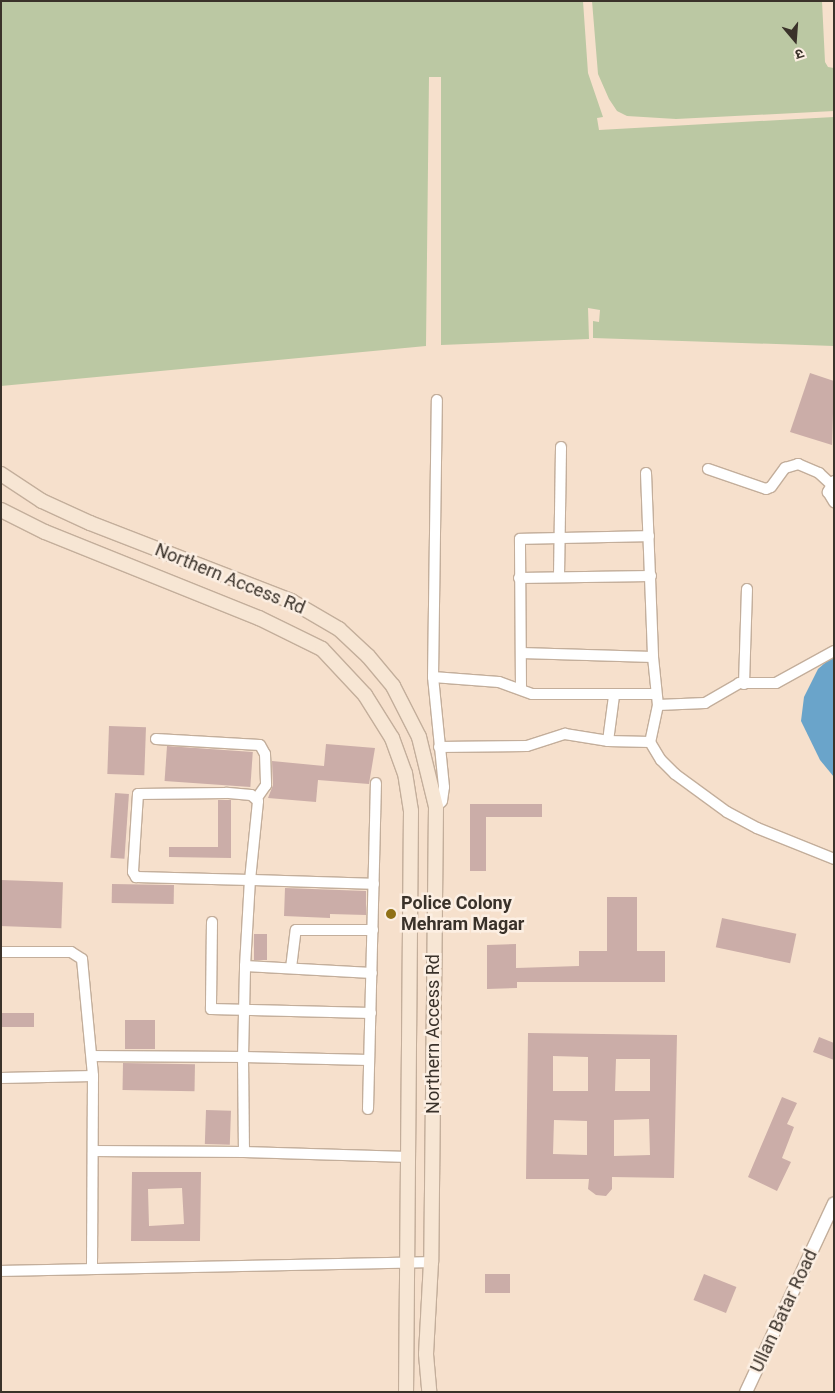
<!DOCTYPE html>
<html>
<head>
<meta charset="utf-8">
<style>
  body { margin:0 }
  #map { position:relative; width:835px; height:1393px; overflow:hidden; background:#f6e0cc; font-family:Roboto,"Noto Sans Devanagari",sans-serif }
  div>[style] { position:absolute }
  .green>* { inset:0; background:#bbc8a3 }
  .water>* { inset:0; background:#6aa4ca }
  .building>* { inset:0; background:#cbada8; transform-origin:0 0 }
  .roads { filter:drop-shadow(1px 0 #c3ae9b) drop-shadow(-1px 0 #c3ae9b) drop-shadow(0 1px #c3ae9b) drop-shadow(0 -1px #c3ae9b) }
  .minor>* { height:10px; margin:-5px; padding:0 5px; transform-origin:5px; border-radius:5px; background:#fff }
  .tertiary>* { height:12px; margin:-6px; padding:0 6px; transform-origin:6px; border-radius:6px; background:#fff }
  .secondary>* { height:14px; margin:-7px; padding:0 7px; transform-origin:7px; border-radius:7px; background:#f7e6d4 }
  .dots>* { width:14px; height:14px; translate:-50% -50%; box-sizing:border-box; border:2px solid #fcefe3; border-radius:50% }
  span { translate:-50% -50%; white-space:nowrap; text-align:center; line-height:1.15; -webkit-text-stroke:5px #fcefe3; paint-order:stroke }
  .street-label { font-size:18px; color:#3a322a }
  .poi-label { font-size:18px; color:#3a322a; font-weight:700 }
  .left { translate:0 -50%; text-align:left }
  .frame { position:absolute; inset:0; border:2px solid #3a322a; pointer-events:none }
  .north { position:absolute; left:770px; top:15px; width:50px; height:50px; -webkit-text-stroke:4px #fcefe3; paint-order:stroke; rotate:162deg; font-size:14px; font-weight:700; line-height:20px; text-align:center; color:#3a322a }
  .north::after { content:''; display:block; margin:auto; width:18px; height:22px; background:#3a322a; clip-path:polygon(50% 0,100% 100%,50% 72%,0 100%) }
</style>
</head>
<body>
<div id="map">
  <div class="green">
    <div style="clip-path:polygon(1px 1px,583px 1px,588px 73px,603px 117px,597px 118px,599px 130px,834px 117px,834px 346px,593px 338px,593px 321px,599px 322px,600px 310px,588px 308px,589px 339px,441px 345px,441px 77px,429px 77px,426px 346px,1px 386px)"></div>
    <div style="clip-path:polygon(592px 1px,822px 1px,825px 62px,828px 67px,834px 68px,834px 111px,676px 119px,627px 116px,617px 111px,609px 99px,598px 74px)"></div>
  </div>
  <div class="water">
    <div style="clip-path:polygon(834px 655px,834px 777px,820px 760px,801px 721px,804px 697px,818px 669px)"></div>
  </div>
  <div class="building">
    <div style="clip-path:polygon(810px 373px,834px 381px,832px 445px,790px 432px)"></div>
    <div style="left:109px;top:726px;width:37px;height:48px;rotate:2deg"></div>
    <div style="clip-path:polygon(326px 744px,375px 748px,369px 784px,318px 780px,316px 802px,268px 798px,273px 785px,272px 761px,324px 766px)"></div>
    <div style="left:167px;top:746px;width:86px;height:35px;rotate:4deg"></div>
    <div style="left:115px;top:793px;width:14px;height:65px;rotate:4deg"></div>
    <div style="clip-path:polygon(218px 800px,231px 800px,231px 858px,169px 857px,169px 847px,218px 847px)"></div>
    <div style="clip-path:polygon(470px 804px,542px 804px,542px 817px,486px 817px,486px 871px,470px 871px)"></div>
    <div style="left:1px;top:880px;width:62px;height:46px;rotate:2deg"></div>
    <div style="left:112px;top:884px;width:62px;height:19px;rotate:1deg"></div>
    <div style="clip-path:polygon(285px 888px,366px 891px,366px 915px,330px 914px,330px 918px,284px 916px)"></div>
    <div style="clip-path:polygon(607px 897px,637px 897px,637px 951px,665px 951px,665px 982px,517px 982px,517px 988px,487px 989px,487px 945px,516px 944px,516px 968px,579px 966px,579px 951px,607px 951px)"></div>
    <div style="left:722px;top:918px;width:76px;height:30px;rotate:12deg"></div>
    <div style="left:254px;top:934px;width:13px;height:26px"></div>
    <div style="left:1px;top:1013px;width:33px;height:14px"></div>
    <div style="left:125px;top:1020px;width:30px;height:29px"></div>
    <div style="clip-path:polygon(evenodd,528px 1033px,677px 1035px,674px 1178px,612px 1177px,612px 1189px,606px 1196px,596px 1195px,588px 1189px,589px 1179px,526px 1179px,528px 1033px,553px 1056px,588px 1057px,588px 1091px,553px 1091px,553px 1056px,528px 1033px,616px 1059px,650px 1059px,650px 1091px,615px 1091px,616px 1059px,528px 1033px,649px 1119px,650px 1155px,614px 1156px,614px 1120px,649px 1119px,528px 1033px,554px 1120px,587px 1121px,587px 1155px,553px 1154px,554px 1120px)"></div>
    <div style="clip-path:polygon(819px 1037px,834px 1043px,834px 1060px,813px 1052px)"></div>
    <div style="left:123px;top:1063px;width:72px;height:27px;rotate:1deg"></div>
    <div style="clip-path:polygon(782px 1097px,797px 1103px,787px 1124px,794px 1127px,782px 1158px,791px 1162px,777px 1191px,748px 1177px)"></div>
    <div style="left:206px;top:1110px;width:25px;height:34px;rotate:2deg"></div>
    <div style="clip-path:polygon(evenodd,132px 1172px,201px 1172px,200px 1241px,131px 1241px,132px 1172px,182px 1188px,184px 1224px,149px 1226px,148px 1189px,182px 1188px)"></div>
    <div style="left:485px;top:1274px;width:25px;height:19px"></div>
    <div style="left:704px;top:1274px;width:35px;height:28px;rotate:22deg"></div>
  </div>
  <div class="roads">
    <div class="minor">
      <div style="left:708px;top:469px;width:61px;rotate:19deg"></div>
      <div style="left:766px;top:489px;width:5px;rotate:-22deg"></div>
      <div style="left:771px;top:487px;width:24px;rotate:-54deg"></div>
      <div style="left:785px;top:468px;width:14px;rotate:-17deg"></div>
      <div style="left:798px;top:464px;width:23px;rotate:23deg"></div>
      <div style="left:819px;top:473px;width:16px;rotate:43deg"></div>
      <div style="left:646px;top:473px;width:184px;rotate:87.8deg"></div>
      <div style="left:653px;top:657px;width:48px;rotate:84.1deg"></div>
      <div style="left:658px;top:705px;width:38px;rotate:102deg"></div>
      <div style="left:650px;top:742px;width:21px;rotate:59deg"></div>
      <div style="left:661px;top:760px;width:20px;rotate:45deg"></div>
      <div style="left:675px;top:774px;width:64px;rotate:36.2deg"></div>
      <div style="left:727px;top:812px;width:34px;rotate:28deg"></div>
      <div style="left:757px;top:828px;width:83px;rotate:21.9deg"></div>
      <div style="left:834px;top:481px;width:13px;rotate:119deg"></div>
      <div style="left:828px;top:492px;width:12px;rotate:59deg"></div>
      <div style="left:559px;top:576px;width:129px;rotate:-89.1deg"></div>
      <div style="left:519px;top:578px;width:132px;rotate:-0.9deg"></div>
      <div style="left:521px;top:653px;width:132px;rotate:1.7deg"></div>
      <div style="left:433px;top:677px;width:66px;rotate:4.3deg"></div>
      <div style="left:499px;top:682px;width:35px;rotate:20deg"></div>
      <div style="left:532px;top:694px;width:124px"></div>
      <div style="left:744px;top:684px;width:95px;rotate:-88.2deg"></div>
      <div style="left:521px;top:689px;width:150px;rotate:-90.4deg"></div>
      <div style="left:520px;top:539px;width:129px;rotate:-1.3deg"></div>
      <div style="left:658px;top:705px;width:47px;rotate:-2.4deg"></div>
      <div style="left:705px;top:703px;width:39px;rotate:-30deg"></div>
      <div style="left:739px;top:683px;width:37px"></div>
      <div style="left:776px;top:683px;width:66px;rotate:-28.9deg"></div>
      <div style="left:156px;top:739px;width:104px;rotate:3.3deg"></div>
      <div style="left:260px;top:745px;width:10px;rotate:61deg"></div>
      <div style="left:265px;top:754px;width:31px;rotate:88deg"></div>
      <div style="left:266px;top:785px;width:16px;rotate:125deg"></div>
      <div style="left:608px;top:741px;width:45px;rotate:-82.4deg"></div>
      <div style="left:439px;top:747px;width:88px;rotate:-0.7deg"></div>
      <div style="left:527px;top:746px;width:40px;rotate:-18deg"></div>
      <div style="left:565px;top:734px;width:44px;rotate:9.2deg"></div>
      <div style="left:608px;top:741px;width:42px;rotate:1.4deg"></div>
      <div style="left:436px;top:807px;width:8px;rotate:-45deg"></div>
      <div style="left:442px;top:801px;width:14px;rotate:-82deg"></div>
      <div style="left:444px;top:787px;width:111px;rotate:-95.7deg"></div>
      <div style="left:433px;top:677px;width:277px;rotate:-89.2deg"></div>
      <div style="left:212px;top:922px;width:87px;rotate:90.7deg"></div>
      <div style="left:211px;top:1009px;width:160px;rotate:1.4deg"></div>
      <div style="left:1px;top:952px;width:70px"></div>
      <div style="left:71px;top:952px;width:13px;rotate:32deg"></div>
      <div style="left:82px;top:959px;width:118px;rotate:84.6deg"></div>
      <div style="left:93px;top:1076px;width:191px;rotate:90.3deg"></div>
      <div style="left:245px;top:966px;width:127px;rotate:3.2deg"></div>
      <div style="left:291px;top:968px;width:38px;rotate:-83deg"></div>
      <div style="left:296px;top:930px;width:77px"></div>
      <div style="left:92px;top:1056px;width:151px;rotate:0.4deg"></div>
      <div style="left:243px;top:1057px;width:95px;rotate:89.4deg"></div>
      <div style="left:244px;top:1152px;width:165px;rotate:1.7deg"></div>
      <div style="left:369px;top:1060px;width:126px;rotate:-178.6deg"></div>
      <div style="left:243px;top:1057px;width:91px;rotate:-88.7deg"></div>
      <div style="left:245px;top:966px;width:86px;rotate:-86.7deg"></div>
      <div style="left:250px;top:880px;width:79px;rotate:-84.2deg"></div>
      <div style="left:258px;top:801px;width:9px;rotate:-139deg"></div>
      <div style="left:251px;top:795px;width:25px;rotate:-175deg"></div>
      <div style="left:226px;top:793px;width:88px;rotate:179.3deg"></div>
      <div style="left:138px;top:794px;width:78px;rotate:93.7deg"></div>
      <div style="left:133px;top:872px;width:6px;rotate:59deg"></div>
      <div style="left:136px;top:877px;width:114px;rotate:1.5deg"></div>
      <div style="left:250px;top:880px;width:124px;rotate:1.8deg"></div>
      <div style="left:1px;top:1078px;width:92px;rotate:-1.2deg"></div>
      <div style="left:368px;top:1109px;width:326px;rotate:-88.6deg"></div>
      <div style="left:93px;top:1151px;width:151px;rotate:0.4deg"></div>
      <div style="left:1px;top:1271px;width:430px;rotate:-1.2deg"></div>
    </div>
    <div class="tertiary">
      <div style="left:746px;top:1392px;width:208px;rotate:-65deg"></div>
    </div>
    <div class="secondary">
      <div style="left:1px;top:474px;width:49px;rotate:33.4deg"></div>
      <div style="left:42px;top:501px;width:53px;rotate:24.6deg"></div>
      <div style="left:90px;top:523px;width:216px;rotate:21.2deg"></div>
      <div style="left:291px;top:601px;width:56px;rotate:30.3deg"></div>
      <div style="left:339px;top:629px;width:40px;rotate:43deg"></div>
      <div style="left:368px;top:656px;width:39px;rotate:50deg"></div>
      <div style="left:393px;top:686px;width:57px;rotate:63deg"></div>
      <div style="left:419px;top:737px;width:72px;rotate:76.3deg"></div>
      <div style="left:436px;top:807px;width:455px;rotate:90.6deg"></div>
      <div style="left:431px;top:1262px;width:92px;rotate:93.1deg"></div>
      <div style="left:426px;top:1354px;width:38px;rotate:85deg"></div>
      <div style="left:1px;top:510px;width:49px;rotate:26.6deg"></div>
      <div style="left:45px;top:532px;width:231px;rotate:21.9deg"></div>
      <div style="left:259px;top:618px;width:70px;rotate:26.2deg"></div>
      <div style="left:322px;top:649px;width:63px;rotate:46.9deg"></div>
      <div style="left:365px;top:695px;width:51px;rotate:57.9deg"></div>
      <div style="left:392px;top:738px;width:37px;rotate:70deg"></div>
      <div style="left:405px;top:773px;width:38px;rotate:81deg"></div>
      <div style="left:411px;top:811px;width:581px;rotate:90.49deg"></div>
    </div>
  </div>
  <div class="dots">
    <div style="left:391px;top:914px;background:#907015"></div>
  </div>
  <div class="street-label">
    <span style="left:230px;top:579px;rotate:22deg">Northern Access Rd</span>
    <span style="left:433px;top:1034px;rotate:-90deg">Northern Access Rd</span>
    <span style="left:784px;top:1311px;rotate:-65deg">Ullan Batar Road</span>
  </div>
  <div class="poi-label">
    <span class="left" style="left:401px;top:914px">Police Colony<br>Mehram Magar</span>
  </div>
  <div class="frame"></div>
  <div class="north">उ</div>
</div>
</body>
</html>
